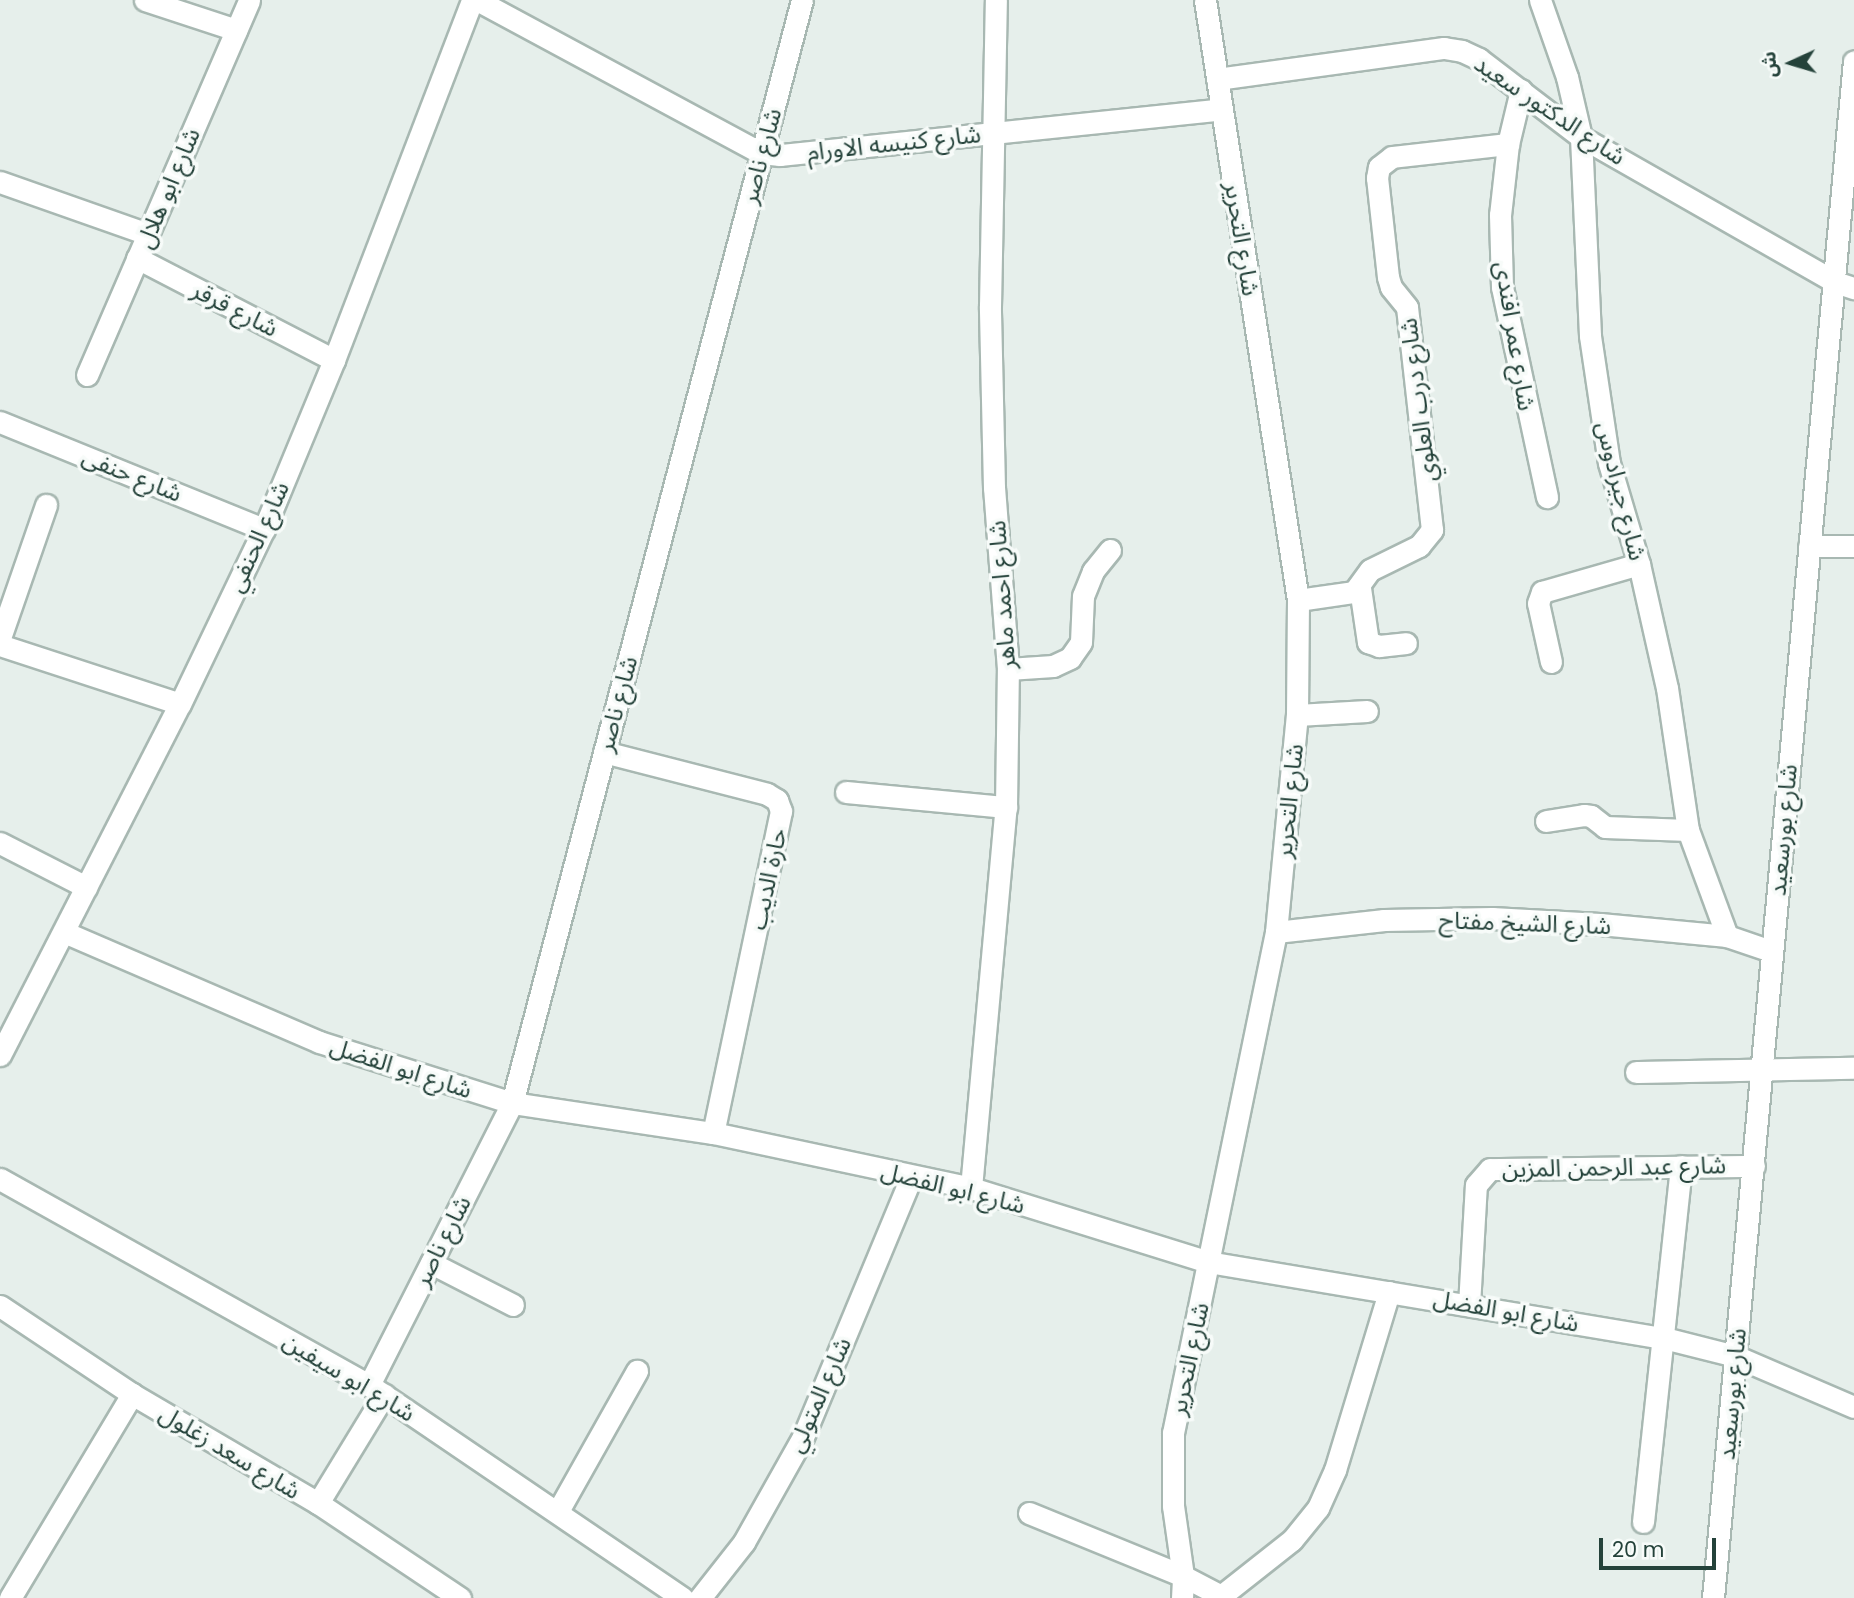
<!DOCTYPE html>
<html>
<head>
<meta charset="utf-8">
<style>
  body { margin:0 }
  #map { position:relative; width:1854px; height:1598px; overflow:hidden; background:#e6efeb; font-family:Poppins,"Noto Sans Arabic",sans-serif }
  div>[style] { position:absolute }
  .roads { filter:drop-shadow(2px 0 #a8b8b2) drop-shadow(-2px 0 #a8b8b2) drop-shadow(0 2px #a8b8b2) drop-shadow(0 -2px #a8b8b2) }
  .minor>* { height:21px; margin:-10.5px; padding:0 10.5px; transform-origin:10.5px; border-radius:10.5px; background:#fff }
  .tertiary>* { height:21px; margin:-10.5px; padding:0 10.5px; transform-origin:10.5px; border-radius:10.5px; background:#fff }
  span { translate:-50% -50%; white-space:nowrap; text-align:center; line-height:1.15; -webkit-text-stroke:7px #f7fbf9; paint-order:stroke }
  .street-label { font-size:24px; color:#24423a }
  .north { position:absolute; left:1756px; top:28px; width:70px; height:70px; -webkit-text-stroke:5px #f7fbf9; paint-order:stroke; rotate:266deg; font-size:19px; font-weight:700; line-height:28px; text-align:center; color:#24423a }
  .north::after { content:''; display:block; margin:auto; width:24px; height:32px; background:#24423a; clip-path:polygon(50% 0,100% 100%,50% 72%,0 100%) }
  .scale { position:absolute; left:1599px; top:1538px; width:117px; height:32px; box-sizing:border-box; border:4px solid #24423a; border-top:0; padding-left:9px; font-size:21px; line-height:24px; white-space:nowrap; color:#24423a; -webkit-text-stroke:5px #f7fbf9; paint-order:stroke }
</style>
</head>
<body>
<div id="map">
  <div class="roads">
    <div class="minor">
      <div style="left:145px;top:0;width:96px;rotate:18.2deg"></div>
      <div style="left:477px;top:0;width:323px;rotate:28.3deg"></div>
      <div style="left:761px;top:153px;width:19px;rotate:6deg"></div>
      <div style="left:780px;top:155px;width:444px;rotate:-5.9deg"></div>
      <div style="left:1540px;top:0;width:82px;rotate:70.7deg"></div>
      <div style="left:1567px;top:77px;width:62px;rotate:76.9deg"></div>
      <div style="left:1581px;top:137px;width:199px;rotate:87.4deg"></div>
      <div style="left:1590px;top:336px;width:128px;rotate:81.5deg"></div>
      <div style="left:1609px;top:463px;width:105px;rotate:73.5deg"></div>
      <div style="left:1639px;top:564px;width:127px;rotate:77.3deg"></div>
      <div style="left:1667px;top:688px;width:144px;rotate:81.6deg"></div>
      <div style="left:1688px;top:830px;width:113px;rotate:69.8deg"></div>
      <div style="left:1217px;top:79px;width:229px;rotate:-7.8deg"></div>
      <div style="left:1444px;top:48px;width:18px;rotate:9deg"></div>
      <div style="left:1462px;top:51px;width:19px;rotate:25deg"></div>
      <div style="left:1479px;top:59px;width:128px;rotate:37.4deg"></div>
      <div style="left:1581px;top:137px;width:292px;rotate:29.7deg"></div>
      <div style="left:1835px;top:282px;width:20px;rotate:18deg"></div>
      <div style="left:1521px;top:90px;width:56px;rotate:103.5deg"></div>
      <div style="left:1508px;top:144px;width:71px;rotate:96.4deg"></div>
      <div style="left:1500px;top:215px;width:72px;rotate:88.4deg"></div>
      <div style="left:1502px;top:287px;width:215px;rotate:77.9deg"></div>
      <div style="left:0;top:182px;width:157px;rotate:19.4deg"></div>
      <div style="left:137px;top:258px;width:222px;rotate:27.4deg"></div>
      <div style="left:87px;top:375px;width:408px;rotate:-66.6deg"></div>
      <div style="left:0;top:422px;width:285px;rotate:22.1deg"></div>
      <div style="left:1809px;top:546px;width:45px"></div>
      <div style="left:1360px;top:588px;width:55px;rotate:81.6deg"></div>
      <div style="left:1368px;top:642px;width:12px;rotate:20deg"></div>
      <div style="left:1379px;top:646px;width:27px;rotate:-6deg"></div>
      <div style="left:1298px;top:600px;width:57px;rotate:-8.1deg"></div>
      <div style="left:1354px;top:592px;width:27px;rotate:-54deg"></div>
      <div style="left:1370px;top:570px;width:55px;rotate:-26.1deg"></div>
      <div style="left:1419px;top:546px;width:21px;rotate:-51deg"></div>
      <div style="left:1432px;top:530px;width:224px;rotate:-96.4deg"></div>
      <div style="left:1407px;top:307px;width:26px;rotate:-129deg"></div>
      <div style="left:1391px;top:287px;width:10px;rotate:-107deg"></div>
      <div style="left:1388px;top:277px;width:100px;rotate:-96.3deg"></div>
      <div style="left:1377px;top:178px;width:11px;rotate:-80deg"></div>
      <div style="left:1379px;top:167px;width:16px;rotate:-38deg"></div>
      <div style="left:1392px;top:157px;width:117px;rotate:-6.4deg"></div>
      <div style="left:0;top:638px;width:141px;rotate:-70.9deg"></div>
      <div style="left:0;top:645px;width:189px;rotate:18.1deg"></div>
      <div style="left:1551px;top:662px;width:60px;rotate:-102.4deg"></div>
      <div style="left:1538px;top:603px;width:12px;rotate:-70deg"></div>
      <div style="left:1542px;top:592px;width:101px;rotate:-16.1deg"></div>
      <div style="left:1008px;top:669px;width:45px;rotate:-3.8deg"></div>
      <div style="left:1053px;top:666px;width:19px;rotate:-25deg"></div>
      <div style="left:1070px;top:658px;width:19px;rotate:-55deg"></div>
      <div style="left:1081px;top:642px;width:46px;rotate:-87.5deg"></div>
      <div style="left:1083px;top:596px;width:27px;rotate:-68deg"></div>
      <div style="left:1093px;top:571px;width:27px;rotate:-51deg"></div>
      <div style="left:1297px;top:715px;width:70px;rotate:-3.3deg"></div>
      <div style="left:604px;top:752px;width:168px;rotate:14.4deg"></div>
      <div style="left:767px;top:794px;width:12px;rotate:31deg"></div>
      <div style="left:777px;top:800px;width:12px;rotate:70deg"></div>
      <div style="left:781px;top:811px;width:329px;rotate:101.9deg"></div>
      <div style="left:846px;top:792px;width:161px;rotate:5.4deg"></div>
      <div style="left:1546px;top:821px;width:38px;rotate:-9deg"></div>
      <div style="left:1584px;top:815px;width:7px;rotate:8deg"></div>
      <div style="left:1591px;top:816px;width:18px;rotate:38deg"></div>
      <div style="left:1605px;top:827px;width:83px;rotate:2.1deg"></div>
      <div style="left:0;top:843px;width:97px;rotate:27.1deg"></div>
      <div style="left:64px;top:932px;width:278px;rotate:23.3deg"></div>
      <div style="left:319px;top:1042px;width:202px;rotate:17.5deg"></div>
      <div style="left:512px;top:1103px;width:203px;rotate:8.5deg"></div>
      <div style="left:713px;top:1133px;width:264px;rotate:12deg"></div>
      <div style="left:971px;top:1188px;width:248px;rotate:17.3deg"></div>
      <div style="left:1208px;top:1262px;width:462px;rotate:9.5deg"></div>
      <div style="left:1664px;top:1338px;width:73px;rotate:14.2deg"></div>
      <div style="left:1735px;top:1356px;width:129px;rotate:23.2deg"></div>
      <div style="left:1276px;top:932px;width:109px;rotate:-6.3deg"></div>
      <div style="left:1384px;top:920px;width:108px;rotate:-1.1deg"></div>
      <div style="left:1492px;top:918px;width:108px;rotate:3.2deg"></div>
      <div style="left:1600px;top:924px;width:128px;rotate:5.4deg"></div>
      <div style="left:1727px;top:936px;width:46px;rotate:18.8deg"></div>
      <div style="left:0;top:1055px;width:394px;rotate:-62.9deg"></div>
      <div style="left:180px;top:704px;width:194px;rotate:-64.4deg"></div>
      <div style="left:264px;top:529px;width:183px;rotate:-67.5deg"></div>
      <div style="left:334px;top:360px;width:386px;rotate:-69deg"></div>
      <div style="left:1636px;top:1072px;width:218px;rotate:-1.1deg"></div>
      <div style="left:0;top:1179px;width:423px;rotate:29.2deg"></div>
      <div style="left:369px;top:1385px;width:379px;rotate:34.2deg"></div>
      <div style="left:971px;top:1188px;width:383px;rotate:-84.8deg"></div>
      <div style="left:1006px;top:807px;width:138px;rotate:-89.2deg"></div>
      <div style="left:1008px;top:669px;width:182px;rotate:-94.4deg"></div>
      <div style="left:994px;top:488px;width:182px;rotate:-91.3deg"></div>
      <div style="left:990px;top:306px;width:306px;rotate:-88.9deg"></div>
      <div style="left:431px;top:1263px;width:92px;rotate:27.1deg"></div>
      <div style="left:1469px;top:1305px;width:120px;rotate:-86.7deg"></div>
      <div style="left:1476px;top:1185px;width:21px;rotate:-49deg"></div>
      <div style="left:1490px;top:1169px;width:264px;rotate:-0.7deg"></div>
      <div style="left:369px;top:1385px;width:316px;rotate:-63.1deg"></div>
      <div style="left:512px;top:1103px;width:1140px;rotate:-75.27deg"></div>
      <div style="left:318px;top:1503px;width:127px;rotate:-58.6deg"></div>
      <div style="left:558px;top:1511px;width:161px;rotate:-60.6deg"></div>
      <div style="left:1029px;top:1513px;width:166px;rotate:22.2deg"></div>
      <div style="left:1183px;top:1576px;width:47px;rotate:27.6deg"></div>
      <div style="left:1643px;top:1522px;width:358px;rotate:-83.9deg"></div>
      <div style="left:1221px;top:1596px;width:90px;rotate:-38.3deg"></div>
      <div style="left:1292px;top:1540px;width:41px;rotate:-50.9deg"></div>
      <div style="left:1318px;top:1508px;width:42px;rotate:-65.9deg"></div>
      <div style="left:1335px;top:1470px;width:186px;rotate:-73.1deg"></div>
      <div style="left:10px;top:1598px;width:238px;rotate:-59.1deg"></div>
      <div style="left:700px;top:1598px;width:71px;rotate:-51.8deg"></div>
      <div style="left:744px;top:1542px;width:120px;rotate:-60.7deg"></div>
      <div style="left:803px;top:1437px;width:281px;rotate:-67.4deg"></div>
      <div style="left:1182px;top:1598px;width:22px;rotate:-87deg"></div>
      <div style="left:1183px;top:1576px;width:71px;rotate:-98.1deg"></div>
      <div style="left:1173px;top:1506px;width:73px;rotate:-90deg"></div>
      <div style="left:1173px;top:1433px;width:511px;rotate:-78.38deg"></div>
      <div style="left:1276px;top:932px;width:218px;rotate:-84.5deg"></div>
      <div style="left:1297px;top:715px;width:115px;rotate:-89.5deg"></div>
      <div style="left:1298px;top:600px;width:607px;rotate:-98.81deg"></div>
      <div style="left:1713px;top:1598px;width:1543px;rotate:-84.76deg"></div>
    </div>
    <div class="tertiary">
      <div style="left:0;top:1306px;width:159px;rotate:33.7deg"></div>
      <div style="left:132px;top:1394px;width:216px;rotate:30.4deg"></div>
      <div style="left:318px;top:1503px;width:171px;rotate:33.8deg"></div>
    </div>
  </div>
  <div class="street-label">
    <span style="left:1550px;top:110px;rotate:34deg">شارع الدكتور سعيد</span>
    <span style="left:894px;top:143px;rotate:-6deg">شارع كنيسه الاورام</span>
    <span style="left:761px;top:156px;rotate:-75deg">شارع ناصر</span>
    <span style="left:168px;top:188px;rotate:-67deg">شارع ابو هلال</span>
    <span style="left:1242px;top:239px;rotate:81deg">شارع التحرير</span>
    <span style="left:235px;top:309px;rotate:27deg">شارع قرقر</span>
    <span style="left:1515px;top:336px;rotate:81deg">شارع عمر افندى</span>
    <span style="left:1418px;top:400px;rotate:-97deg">شارع درب العلوي</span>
    <span style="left:132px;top:475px;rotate:22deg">شارع حنفى</span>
    <span style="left:1621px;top:491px;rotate:76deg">شارع جيرادوس</span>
    <span style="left:258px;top:537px;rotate:-66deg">شارع الحنفي</span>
    <span style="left:1002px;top:595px;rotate:-94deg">شارع احمد ماهر</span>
    <span style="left:617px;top:704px;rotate:-75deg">شارع ناصر</span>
    <span style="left:1289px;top:801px;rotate:-84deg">شارع التحرير</span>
    <span style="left:1783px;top:830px;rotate:-85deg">شارع بورسعيد</span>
    <span style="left:768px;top:879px;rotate:-78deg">حارة الديب</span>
    <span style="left:1525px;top:923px;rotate:2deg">شارع الشيخ مفتاح</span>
    <span style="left:401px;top:1068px;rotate:18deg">شارع ابو الفضل</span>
    <span style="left:1614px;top:1167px;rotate:-1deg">شارع عبد الرحمن المزين</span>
    <span style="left:953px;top:1188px;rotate:14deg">شارع ابو الفضل</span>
    <span style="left:442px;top:1241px;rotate:-63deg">شارع ناصر</span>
    <span style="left:1506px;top:1311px;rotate:10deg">شارع ابو الفضل</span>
    <span style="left:1189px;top:1359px;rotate:-78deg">شارع التحرير</span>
    <span style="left:349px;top:1377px;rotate:31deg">شارع ابو سيفين</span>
    <span style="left:1732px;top:1394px;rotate:-85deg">شارع بورسعيد</span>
    <span style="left:819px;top:1395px;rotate:-66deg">شارع المتولي</span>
    <span style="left:230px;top:1452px;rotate:31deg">شارع سعد زغلول</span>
  </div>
  <div class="north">ش</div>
  <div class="scale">20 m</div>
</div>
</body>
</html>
